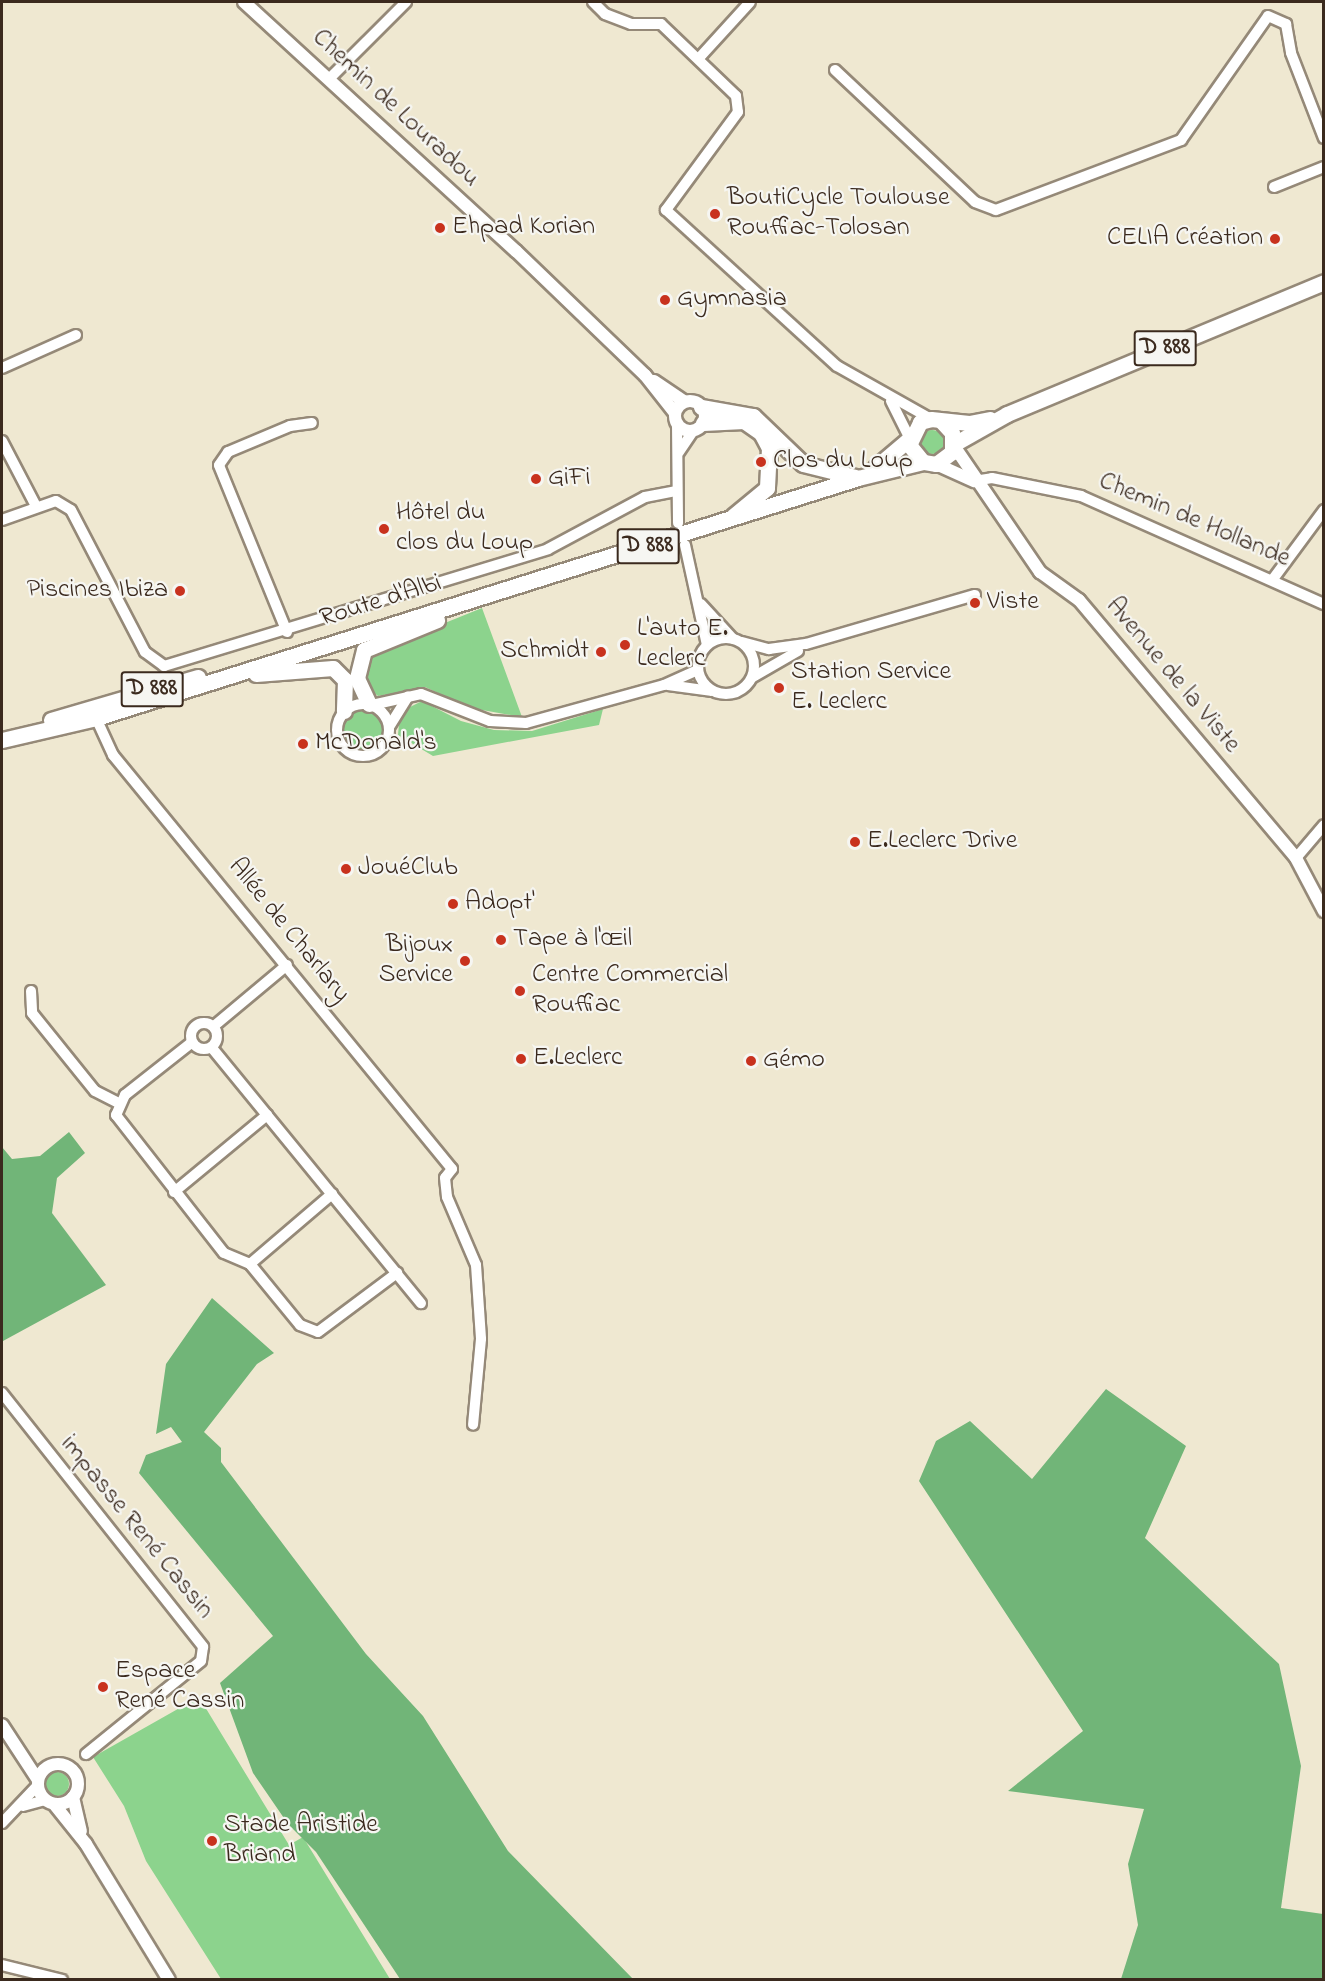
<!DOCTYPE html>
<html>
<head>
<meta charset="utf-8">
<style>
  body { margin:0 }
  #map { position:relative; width:1325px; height:1981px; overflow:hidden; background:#efe8d1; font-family:"Indie Flower",sans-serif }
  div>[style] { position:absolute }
  .green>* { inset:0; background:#8cd38d }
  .round { border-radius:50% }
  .forest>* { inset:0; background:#71b578 }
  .roads { filter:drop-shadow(2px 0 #958978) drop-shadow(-2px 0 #958978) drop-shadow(0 2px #958978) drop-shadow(0 -2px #958978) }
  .minor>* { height:10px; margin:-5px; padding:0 5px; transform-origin:5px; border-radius:5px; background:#fff }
  .minor>.ring { margin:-5px; padding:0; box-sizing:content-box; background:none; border:10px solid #fff; border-radius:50% }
  .tertiary>* { height:12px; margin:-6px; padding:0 6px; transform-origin:6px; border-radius:6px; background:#fff }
  .tertiary>.ring { margin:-6px; padding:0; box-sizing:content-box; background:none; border:12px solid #fff; border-radius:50% }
  .primary>* { height:15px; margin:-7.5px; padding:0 7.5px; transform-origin:7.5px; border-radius:7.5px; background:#fff }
  .dots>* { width:16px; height:16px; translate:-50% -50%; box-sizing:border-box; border:3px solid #f6f6f2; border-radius:50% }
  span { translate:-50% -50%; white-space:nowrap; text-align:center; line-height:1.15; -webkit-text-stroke:4.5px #f6f6f2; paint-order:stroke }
  .shield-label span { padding:2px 4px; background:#f6f6f2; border:2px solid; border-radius:4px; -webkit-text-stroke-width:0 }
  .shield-label { font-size:24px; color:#3b2a1e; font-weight:700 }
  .street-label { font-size:26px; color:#3b2a1e }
  .poi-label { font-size:26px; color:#3b2a1e }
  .left { translate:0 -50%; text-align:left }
  .right { translate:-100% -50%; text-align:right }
  .frame { position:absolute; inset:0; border:3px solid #3b2a1e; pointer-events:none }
</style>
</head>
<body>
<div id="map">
  <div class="green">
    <div class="round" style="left:920px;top:430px;width:24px;height:24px"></div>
    <div style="clip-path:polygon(482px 608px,522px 717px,471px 708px,425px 687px,378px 696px,366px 686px,363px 665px,368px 654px)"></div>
    <div style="clip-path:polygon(422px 701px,461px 721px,494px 730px,532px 731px,603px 709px,599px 725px,433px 756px,398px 735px,400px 712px)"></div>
    <div class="round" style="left:343px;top:709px;width:40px;height:40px"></div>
    <div style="clip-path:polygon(199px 1697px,289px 1845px,303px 1837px,390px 1979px,221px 1979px,146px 1861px,124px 1806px,93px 1757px)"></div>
    <div class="round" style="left:45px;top:1772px;width:24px;height:24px"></div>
  </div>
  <div class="forest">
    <div style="clip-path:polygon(69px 1132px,85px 1153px,57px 1178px,52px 1213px,106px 1285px,3px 1341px,2px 1147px,12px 1159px,40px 1156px)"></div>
    <div style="clip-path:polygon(212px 1298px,274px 1353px,257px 1364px,204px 1432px,221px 1448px,221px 1462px,366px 1654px,423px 1716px,508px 1851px,633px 1979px,400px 1979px,316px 1852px,288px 1824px,253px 1773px,220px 1683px,273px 1636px,139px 1473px,146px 1455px,182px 1442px,171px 1427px,156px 1434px,166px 1364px)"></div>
    <div style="clip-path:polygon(1106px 1389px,1186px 1446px,1145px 1538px,1279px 1664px,1301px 1766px,1281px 1908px,1323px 1914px,1323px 1979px,1121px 1979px,1138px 1925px,1128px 1864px,1144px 1809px,1008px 1791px,1083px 1731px,919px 1481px,936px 1441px,970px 1421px,1032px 1479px)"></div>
  </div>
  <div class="roads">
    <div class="minor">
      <div style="left:593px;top:2px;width:17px;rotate:45deg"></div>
      <div style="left:605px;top:14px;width:28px;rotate:21deg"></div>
      <div style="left:631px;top:24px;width:30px"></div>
      <div style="left:661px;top:24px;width:104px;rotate:43.8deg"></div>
      <div style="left:736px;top:96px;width:16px;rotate:83deg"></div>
      <div style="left:738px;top:112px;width:122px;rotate:126.3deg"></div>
      <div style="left:666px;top:210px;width:231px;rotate:42.4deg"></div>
      <div style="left:837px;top:366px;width:108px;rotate:29.4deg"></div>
      <div style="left:700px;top:57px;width:74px;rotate:-47.7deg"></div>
      <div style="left:835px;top:70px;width:192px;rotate:43.3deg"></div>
      <div style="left:975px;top:202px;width:22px;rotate:21deg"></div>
      <div style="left:996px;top:210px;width:198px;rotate:-20.7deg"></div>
      <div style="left:1181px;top:140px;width:151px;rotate:-54.9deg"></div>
      <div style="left:1268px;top:16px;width:20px;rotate:24deg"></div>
      <div style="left:1286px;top:24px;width:29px;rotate:80deg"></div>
      <div style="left:1291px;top:53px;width:91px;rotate:68.8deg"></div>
      <div style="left:329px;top:79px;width:109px;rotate:-45deg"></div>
      <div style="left:1274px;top:187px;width:54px;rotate:-21.8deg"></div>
      <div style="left:2px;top:368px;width:81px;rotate:-24deg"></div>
      <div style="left:891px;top:401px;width:40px;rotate:63.4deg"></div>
      <div style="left:677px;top:424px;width:99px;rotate:89.4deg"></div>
      <div style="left:2px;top:441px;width:73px;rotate:62.4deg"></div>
      <div style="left:679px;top:452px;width:25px;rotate:-56deg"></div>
      <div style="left:974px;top:481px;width:18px;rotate:-9deg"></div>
      <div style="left:992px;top:478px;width:91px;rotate:11.4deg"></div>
      <div style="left:1081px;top:496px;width:266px;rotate:24deg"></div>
      <div style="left:2px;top:520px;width:57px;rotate:-19.4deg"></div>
      <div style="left:56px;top:501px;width:17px;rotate:31deg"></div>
      <div style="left:71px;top:510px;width:160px;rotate:62.5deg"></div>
      <div style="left:145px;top:652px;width:24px;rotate:36deg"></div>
      <div style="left:164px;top:666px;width:401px;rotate:-16.9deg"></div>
      <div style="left:548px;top:549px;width:110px;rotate:-28.2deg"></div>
      <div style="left:645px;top:497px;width:31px;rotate:-11deg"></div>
      <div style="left:685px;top:545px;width:102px;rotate:77.6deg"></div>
      <div style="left:1273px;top:579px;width:86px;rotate:-53.5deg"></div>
      <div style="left:701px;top:604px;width:47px;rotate:47.6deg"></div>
      <div style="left:287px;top:632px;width:180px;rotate:-112.2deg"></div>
      <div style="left:219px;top:465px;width:16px;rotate:-55deg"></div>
      <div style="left:228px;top:452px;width:67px;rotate:-22.8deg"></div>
      <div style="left:290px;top:426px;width:22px;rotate:-8deg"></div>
      <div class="ring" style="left:698px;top:638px;width:46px;height:46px"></div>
      <div style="left:742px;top:642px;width:28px;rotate:15deg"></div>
      <div style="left:769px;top:649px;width:37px;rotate:-8deg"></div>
      <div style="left:806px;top:644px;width:176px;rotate:-16.2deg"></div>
      <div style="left:753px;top:677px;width:52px;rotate:-30deg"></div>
      <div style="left:668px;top:685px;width:43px;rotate:7.9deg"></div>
      <div class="ring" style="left:337px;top:704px;width:42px;height:42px"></div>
      <div style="left:372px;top:705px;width:50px;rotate:-12.7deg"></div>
      <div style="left:421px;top:694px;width:74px;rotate:21.4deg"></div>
      <div style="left:490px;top:721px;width:36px;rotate:3deg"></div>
      <div style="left:526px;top:723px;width:143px;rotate:-15.4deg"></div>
      <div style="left:664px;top:685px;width:36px;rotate:-24deg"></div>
      <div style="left:96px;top:718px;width:41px;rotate:65.3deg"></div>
      <div style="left:113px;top:755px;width:535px;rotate:50.69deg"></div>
      <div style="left:452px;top:1169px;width:11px;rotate:128deg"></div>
      <div style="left:445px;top:1178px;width:19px;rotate:84deg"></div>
      <div style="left:447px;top:1197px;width:74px;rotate:66.9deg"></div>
      <div style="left:476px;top:1265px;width:74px;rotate:86.1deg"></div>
      <div style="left:481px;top:1339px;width:86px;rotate:95.3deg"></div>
      <div style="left:389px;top:727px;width:36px;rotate:-58deg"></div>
      <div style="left:1296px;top:858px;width:43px;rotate:-49.7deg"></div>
      <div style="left:31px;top:991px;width:22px;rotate:87deg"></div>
      <div style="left:32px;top:1013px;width:100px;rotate:51.1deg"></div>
      <div style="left:95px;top:1091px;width:27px;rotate:27deg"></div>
      <div class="ring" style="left:191px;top:1023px;width:16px;height:16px"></div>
      <div style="left:214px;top:1026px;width:95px;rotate:-39.9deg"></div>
      <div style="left:191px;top:1043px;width:84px;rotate:141.8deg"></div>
      <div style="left:125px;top:1095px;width:22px;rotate:114deg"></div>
      <div style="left:116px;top:1115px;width:175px;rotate:52deg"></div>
      <div style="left:224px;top:1253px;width:28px;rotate:23deg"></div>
      <div style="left:250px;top:1264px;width:79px;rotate:50.7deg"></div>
      <div style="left:300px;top:1325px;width:19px;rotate:21deg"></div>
      <div style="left:318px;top:1332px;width:99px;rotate:-36.8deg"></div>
      <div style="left:212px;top:1048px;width:330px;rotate:50.7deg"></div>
      <div style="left:174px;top:1192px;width:121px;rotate:-39.6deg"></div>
      <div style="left:250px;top:1264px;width:108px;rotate:-40.5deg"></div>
      <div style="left:2px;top:1393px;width:324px;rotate:51.6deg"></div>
      <div style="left:203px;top:1647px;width:14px;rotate:98deg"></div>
      <div style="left:201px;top:1661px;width:148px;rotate:141deg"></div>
      <div style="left:23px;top:1806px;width:24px;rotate:-15deg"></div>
      <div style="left:2px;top:1823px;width:52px;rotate:-46.5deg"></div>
      <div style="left:2px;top:1965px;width:62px;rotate:14deg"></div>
    </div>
    <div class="tertiary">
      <div style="left:244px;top:2px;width:369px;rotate:42.5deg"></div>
      <div style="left:516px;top:251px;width:179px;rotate:43.9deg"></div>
      <div style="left:645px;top:375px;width:48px;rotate:51.7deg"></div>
      <div style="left:654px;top:381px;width:37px;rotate:34deg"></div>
      <div class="ring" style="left:675px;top:401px;width:18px;height:18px"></div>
      <div style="left:954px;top:446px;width:153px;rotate:55.7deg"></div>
      <div style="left:1040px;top:572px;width:48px;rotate:35.7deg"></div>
      <div style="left:1079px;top:600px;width:337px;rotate:49.9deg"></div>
      <div style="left:1296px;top:858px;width:60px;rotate:62.2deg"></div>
      <div style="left:936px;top:464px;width:42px;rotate:24.1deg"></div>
      <div style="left:2px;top:1725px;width:66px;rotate:56.8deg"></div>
      <div class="ring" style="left:38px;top:1764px;width:28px;height:28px"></div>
      <div style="left:73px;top:1797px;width:35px;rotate:77deg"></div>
      <div style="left:54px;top:1804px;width:51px;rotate:51.3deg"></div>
      <div style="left:86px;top:1844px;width:159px;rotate:58.6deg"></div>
    </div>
    <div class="primary">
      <div style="left:701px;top:407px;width:53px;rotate:9.8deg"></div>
      <div style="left:753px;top:416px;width:69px;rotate:43.8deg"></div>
      <div style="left:803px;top:464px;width:54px;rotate:14deg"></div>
      <div style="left:941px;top:421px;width:16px;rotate:47deg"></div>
      <div style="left:952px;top:433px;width:19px;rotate:90deg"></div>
      <div style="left:952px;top:452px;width:20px;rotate:143deg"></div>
      <div style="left:936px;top:464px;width:13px;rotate:-171deg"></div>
      <div style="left:923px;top:462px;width:22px;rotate:-129deg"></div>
      <div style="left:909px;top:445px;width:25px;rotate:-64deg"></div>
      <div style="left:920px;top:422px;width:11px;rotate:-15deg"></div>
      <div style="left:931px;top:419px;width:38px;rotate:6deg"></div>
      <div style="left:969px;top:423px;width:21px;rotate:-11deg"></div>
      <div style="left:703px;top:423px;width:41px;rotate:-2.8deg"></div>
      <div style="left:744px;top:421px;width:21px;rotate:35deg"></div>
      <div style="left:761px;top:433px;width:17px;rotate:62deg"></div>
      <div style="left:769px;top:448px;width:40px;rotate:92.9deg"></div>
      <div style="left:767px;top:488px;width:44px;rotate:140.5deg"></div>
      <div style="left:954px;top:444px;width:61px;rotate:-29.5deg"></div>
      <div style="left:1007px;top:414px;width:343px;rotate:-22.6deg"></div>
      <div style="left:876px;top:467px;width:43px;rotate:-40.3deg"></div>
      <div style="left:256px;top:674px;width:77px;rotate:-4.5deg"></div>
      <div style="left:333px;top:668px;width:17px;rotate:45deg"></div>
      <div style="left:345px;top:680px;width:31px;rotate:92deg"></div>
      <div style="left:369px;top:704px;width:29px;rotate:-115deg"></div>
      <div style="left:357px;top:678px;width:29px;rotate:-76deg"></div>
      <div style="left:364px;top:650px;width:79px;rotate:-22.3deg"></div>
      <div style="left:51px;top:720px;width:153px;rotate:-16.3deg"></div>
      <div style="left:2px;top:740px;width:97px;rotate:-13.2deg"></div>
      <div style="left:96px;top:718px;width:799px;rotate:-17.48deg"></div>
      <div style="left:858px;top:478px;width:67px;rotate:-13.8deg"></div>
    </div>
  </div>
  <div class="dots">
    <div style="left:715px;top:214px;background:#c8321e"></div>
    <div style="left:440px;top:228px;background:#c8321e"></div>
    <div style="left:1275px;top:239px;background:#c8321e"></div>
    <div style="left:665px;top:300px;background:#c8321e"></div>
    <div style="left:761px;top:462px;background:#c8321e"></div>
    <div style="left:536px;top:479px;background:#c8321e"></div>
    <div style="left:384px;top:529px;background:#c8321e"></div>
    <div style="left:180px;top:591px;background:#c8321e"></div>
    <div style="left:975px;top:603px;background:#c8321e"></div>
    <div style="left:625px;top:645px;background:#c8321e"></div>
    <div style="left:601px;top:652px;background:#c8321e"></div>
    <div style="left:779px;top:688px;background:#c8321e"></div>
    <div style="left:303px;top:744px;background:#c8321e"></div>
    <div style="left:855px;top:842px;background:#c8321e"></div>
    <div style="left:346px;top:869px;background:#c8321e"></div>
    <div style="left:453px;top:904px;background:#c8321e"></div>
    <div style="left:501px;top:940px;background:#c8321e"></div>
    <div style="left:465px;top:961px;background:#c8321e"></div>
    <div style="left:520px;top:991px;background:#c8321e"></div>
    <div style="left:521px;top:1059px;background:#c8321e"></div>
    <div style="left:751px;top:1061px;background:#c8321e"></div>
    <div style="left:103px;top:1687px;background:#c8321e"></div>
    <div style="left:212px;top:1841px;background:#c8321e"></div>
  </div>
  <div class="shield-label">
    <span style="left:1165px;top:348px">D 888</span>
    <span style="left:648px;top:546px">D 888</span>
    <span style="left:152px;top:689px">D 888</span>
  </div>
  <div class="street-label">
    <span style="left:395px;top:109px;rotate:43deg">Chemin de Louradou</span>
    <span style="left:1194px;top:521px;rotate:23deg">Chemin de Hollande</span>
    <span style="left:381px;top:602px;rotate:-17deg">Route d'Albi</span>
    <span style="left:1172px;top:676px;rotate:50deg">Avenue de la Viste</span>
    <span style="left:288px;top:931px;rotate:51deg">Allée de Charlary</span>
    <span style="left:136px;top:1528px;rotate:51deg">impasse René Cassin</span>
  </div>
  <div class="poi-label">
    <span class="left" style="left:727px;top:214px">BoutiCycle Toulouse<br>Rouffiac-Tolosan</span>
    <span class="left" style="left:452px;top:228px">Ehpad Korian</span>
    <span class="right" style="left:1263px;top:239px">CELIA Création</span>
    <span class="left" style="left:677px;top:300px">Gymnasia</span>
    <span class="left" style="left:773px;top:462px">Clos du Loup</span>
    <span class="left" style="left:548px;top:479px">GiFi</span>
    <span class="left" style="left:396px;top:529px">Hôtel du<br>clos du Loup</span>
    <span class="right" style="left:168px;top:591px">Piscines Ibiza</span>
    <span class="left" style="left:987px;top:603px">Viste</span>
    <span class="left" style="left:637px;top:645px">L'auto E.<br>Leclerc</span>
    <span class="right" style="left:589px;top:652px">Schmidt</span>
    <span class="left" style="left:791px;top:688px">Station Service<br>E. Leclerc</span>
    <span class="left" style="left:315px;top:744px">McDonald's</span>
    <span class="left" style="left:867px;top:842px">E.Leclerc Drive</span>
    <span class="left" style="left:358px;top:869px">JouéClub</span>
    <span class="left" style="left:465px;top:904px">Adopt'</span>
    <span class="left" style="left:513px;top:940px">Tape à l'Œil</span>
    <span class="right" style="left:453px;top:961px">Bijoux<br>Service</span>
    <span class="left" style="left:532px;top:991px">Centre Commercial<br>Rouffiac</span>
    <span class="left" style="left:533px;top:1059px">E.Leclerc</span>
    <span class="left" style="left:763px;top:1061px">Gémo</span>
    <span class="left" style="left:115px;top:1687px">Espace<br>René Cassin</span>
    <span class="left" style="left:224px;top:1841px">Stade Aristide<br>Briand</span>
  </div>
  <div class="frame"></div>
</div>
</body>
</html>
